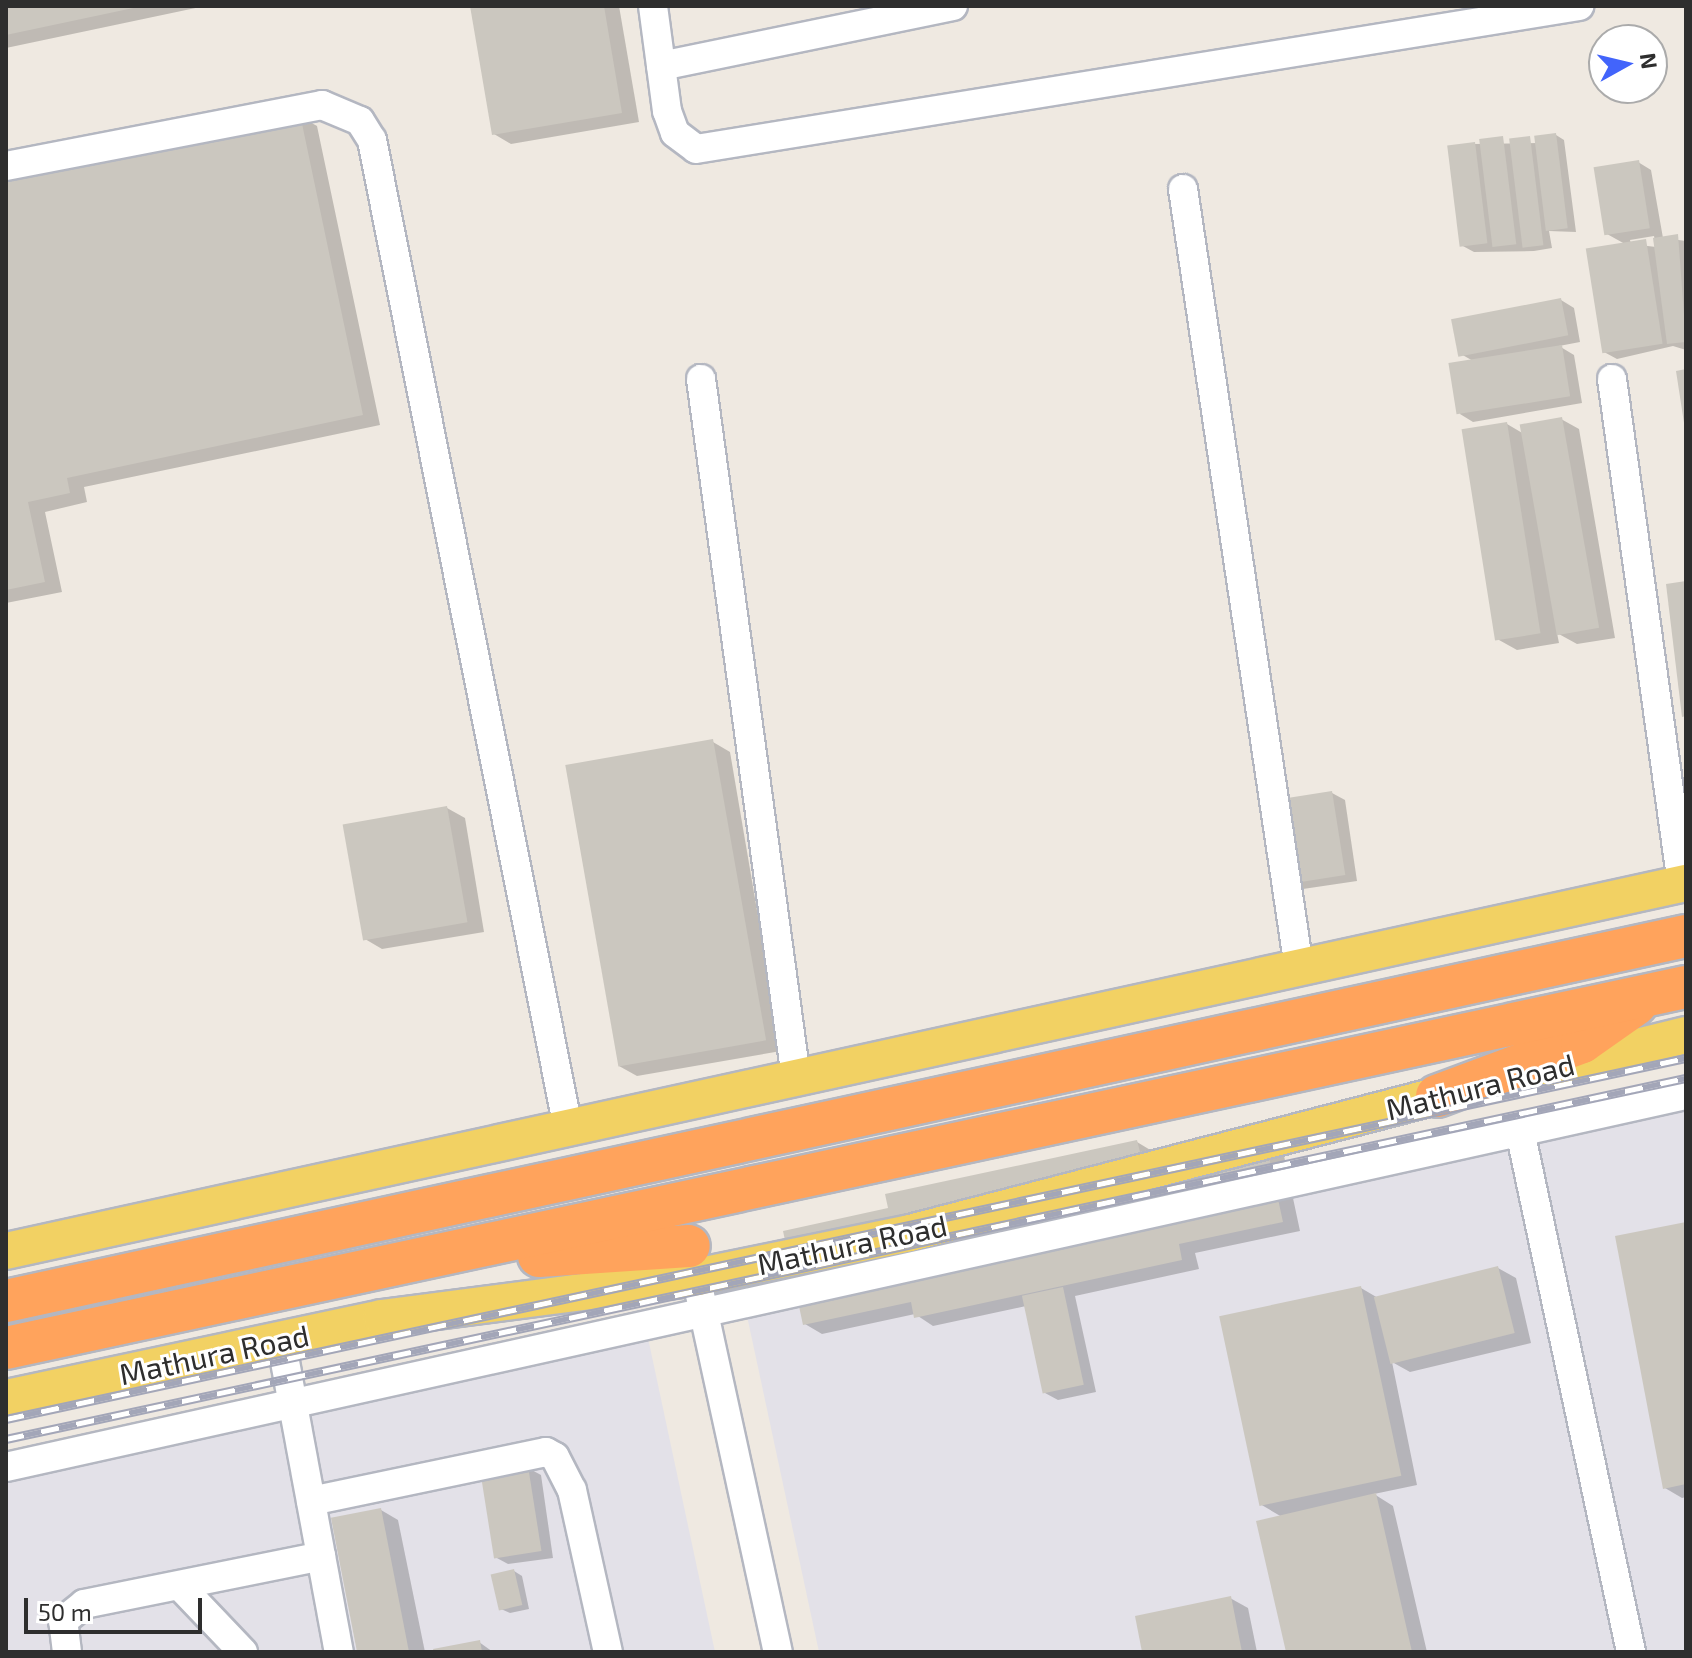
<!DOCTYPE html>
<html>
<head>
<meta charset="utf-8">
<style>
  body { margin:0 }
  #map { position:relative; width:1692px; height:1658px; overflow:hidden; background:#efe9e1; font-family:"Exo 2",sans-serif }
  div>[style] { position:absolute }
  .industrial>* { inset:0; background:#e3e1e8 }
  .shadow>* { inset:0; background:#0003 }
  .building>* { inset:0; background:#cbc7bf; transform-origin:0 0 }
  .roads { filter:drop-shadow(2px 0 #b4b7c1) drop-shadow(-2px 0 #b4b7c1) drop-shadow(0 2px #b4b7c1) drop-shadow(0 -2px #b4b7c1) }
  .minor>* { height:28px; margin:-14px; padding:0 14px; transform-origin:14px; border-radius:14px; background:#fff }
  .major>* { height:36px; margin:-18px; padding:0 18px; transform-origin:18px; border-radius:18px; background:#f2d163 }
  .highway>* { height:42px; margin:-21px; padding:0 21px; transform-origin:21px; border-radius:21px; background:#ffa35c }
  .rail>* { height:9px; margin-top:-4.5px; transform-origin:0; background:repeating-linear-gradient(90deg,#fff 0 18px,#a3a6b8 0 36px); box-sizing:border-box; border-block:2px solid #a3a6b8 }
  span { translate:-50% -50%; white-space:nowrap; text-align:center; line-height:1.15; -webkit-text-stroke:6px #fff; paint-order:stroke }
  .street-label { font-size:30px; color:#2e2e2e }
  .frame { position:absolute; inset:0; border:8px solid #2e2e2e; pointer-events:none }
  .north { position:absolute; left:1588px; top:24px; width:80px; height:80px; box-sizing:border-box; background:#fff; border:2px solid #ababab; border-radius:50%; rotate:82deg; font-size:22px; font-weight:700; line-height:32px; text-align:center; color:#2e2e2e }
  .north::after { content:''; display:block; margin:auto; width:28px; height:36px; background:#4264fb; clip-path:polygon(50% 0,100% 100%,50% 72%,0 100%) }
  .scale { position:absolute; left:24px; top:1598px; width:178px; height:36px; box-sizing:border-box; border:4px solid #2e2e2e; border-top:0; padding-left:10px; font-size:24px; line-height:28px; white-space:nowrap; color:#2e2e2e; -webkit-text-stroke:6px #fff; paint-order:stroke }
</style>
</head>
<body>
<div id="map">
  <div class="industrial">
    <div style="clip-path:polygon(1686px 1104px,1686px 1652px,819px 1652px,747px 1316px)"></div>
    <div style="clip-path:polygon(648px 1338px,715px 1652px,6px 1652px,6px 1483px)"></div>
  </div>
  <div class="shadow">
    <div style="clip-path:polygon(6px 6px,205px 6px,6px 48px)"></div>
    <div style="clip-path:polygon(472px 6px,619px 6px,639px 122px,511px 144px,494px 134px)"></div>
    <div style="clip-path:polygon(299px 116px,317px 126px,380px 425px,84px 487px,87px 502px,45px 512px,62px 592px,6px 603px,6px 178px)"></div>
    <div style="clip-path:polygon(1556px 135px,1564px 140px,1576px 232px,1549px 231px,1552px 248px,1534px 251px,1474px 252px,1461px 245px,1474px 144px,1537px 143px)"></div>
    <div style="clip-path:polygon(evenodd,1638px 162px,1651px 170px,1663px 238px,1686px 241px,1686px 350px,1673px 346px,1617px 359px,1604px 352px,1625px 244px,1607px 234px,1638px 162px,1654px 236px,1656px 247px,1631px 244px,1630px 240px,1654px 236px)"></div>
    <div style="clip-path:polygon(1561px 300px,1574px 308px,1580px 342px,1559px 346px,1574px 355px,1582px 403px,1473px 422px,1460px 414px,1475px 362px,1459px 353px)"></div>
    <div style="clip-path:polygon(1561px 419px,1579px 429px,1615px 638px,1577px 644px,1557px 633px,1559px 643px,1517px 650px,1499px 640px,1507px 424px,1524px 434px)"></div>
    <div style="clip-path:polygon(713px 742px,730px 752px,781px 1051px,637px 1076px,619px 1066px)"></div>
    <div style="clip-path:polygon(1332px 793px,1345px 800px,1357px 881px,1303px 889px,1290px 882px)"></div>
    <div style="clip-path:polygon(447px 808px,465px 818px,484px 932px,382px 949px,365px 939px)"></div>
    <div style="clip-path:polygon(1280px 1137px,1300px 1231px,1195px 1253px,1199px 1269px,1075px 1296px,1096px 1392px,1058px 1400px,1045px 1393px,1026px 1306px,933px 1326px,915px 1314px,822px 1334px,805px 1324px,890px 1210px,1137px 1142px,1152px 1151px)"></div>
    <div style="clip-path:polygon(1686px 1224px,1686px 1497px,1682px 1498px,1665px 1488px)"></div>
    <div style="clip-path:polygon(1498px 1268px,1516px 1278px,1531px 1343px,1410px 1372px,1392px 1362px,1417px 1485px,1374px 1494px,1393px 1506px,1427px 1652px,1288px 1652px,1282px 1517px,1260px 1504px,1361px 1288px,1378px 1298px)"></div>
    <div style="clip-path:polygon(528px 1468px,541px 1475px,553px 1558px,508px 1564px,495px 1557px)"></div>
    <div style="clip-path:polygon(381px 1510px,398px 1520px,425px 1652px,360px 1652px)"></div>
    <div style="clip-path:polygon(514px 1571px,522px 1576px,529px 1609px,510px 1613px,501px 1609px)"></div>
    <div style="clip-path:polygon(1230px 1598px,1248px 1608px,1257px 1652px,1144px 1652px)"></div>
    <div style="clip-path:polygon(479px 1642px,493px 1652px,436px 1652px)"></div>
  </div>
  <div class="building">
    <div style="clip-path:polygon(6px 6px,137px 6px,138px 7px,6px 35px)"></div>
    <div style="clip-path:polygon(470px 6px,604px 6px,622px 113px,492px 135px)"></div>
    <div style="clip-path:polygon(300px 114px,363px 415px,67px 478px,70px 493px,28px 502px,45px 582px,6px 590px,6px 176px)"></div>
    <div style="left:1556px;top:133px;width:96px;height:22px;rotate:83deg"></div>
    <div style="left:1503px;top:136px;width:109px;height:24px;rotate:83deg"></div>
    <div style="left:1530px;top:136px;width:110px;height:21px;rotate:83deg"></div>
    <div style="left:1475px;top:142px;width:102px;height:28px;rotate:83deg"></div>
    <div style="left:1639px;top:160px;width:69px;height:46px;rotate:81deg"></div>
    <div style="clip-path:polygon(1678px 234px,1686px 342px,1667px 344px,1653px 238px)"></div>
    <div style="left:1646px;top:239px;width:106px;height:61px;rotate:81deg"></div>
    <div style="left:1561px;top:298px;width:38px;height:112px;rotate:79deg"></div>
    <div style="left:1562px;top:345px;width:52px;height:115px;rotate:81deg"></div>
    <div style="clip-path:polygon(1686px 369px,1686px 423px,1684px 423px,1676px 371px)"></div>
    <div style="left:1562px;top:417px;width:214px;height:43px;rotate:80deg"></div>
    <div style="left:1507px;top:422px;width:214px;height:46px;rotate:81deg"></div>
    <div style="clip-path:polygon(1686px 581px,1686px 716px,1682px 717px,1666px 584px)"></div>
    <div style="left:713px;top:739px;width:306px;height:150px;rotate:80deg"></div>
    <div style="left:1332px;top:791px;width:85px;height:58px;rotate:81deg"></div>
    <div style="left:447px;top:806px;width:118px;height:106px;rotate:80deg"></div>
    <div style="clip-path:polygon(1262px 1125px,1283px 1222px,1179px 1244px,1182px 1260px,914px 1318px,911px 1302px,803px 1325px,783px 1231px,888px 1208px,885px 1194px,1137px 1140px,1140px 1152px)"></div>
    <div style="clip-path:polygon(1686px 1222px,1686px 1484px,1663px 1489px,1615px 1236px)"></div>
    <div style="left:1498px;top:1266px;width:69px;height:128px;rotate:76deg"></div>
    <div style="left:1361px;top:1286px;width:194px;height:145px;rotate:78deg"></div>
    <div style="left:1063px;top:1287px;width:100px;height:42px;rotate:78deg"></div>
    <div style="left:528px;top:1466px;width:86px;height:48px;rotate:81deg"></div>
    <div style="clip-path:polygon(1376px 1493px,1412px 1652px,1286px 1652px,1256px 1521px)"></div>
    <div style="left:381px;top:1508px;width:147px;height:51px;rotate:79deg"></div>
    <div style="left:514px;top:1569px;width:37px;height:24px;rotate:77deg"></div>
    <div style="clip-path:polygon(1231px 1596px,1242px 1652px,1142px 1652px,1135px 1616px)"></div>
    <div style="clip-path:polygon(480px 1640px,482px 1652px,434px 1652px,433px 1649px)"></div>
  </div>
  <div class="roads">
    <div class="minor">
      <div style="left:653px;top:6px;width:106px;rotate:82.4deg"></div>
      <div style="left:667px;top:111px;width:23px;rotate:70deg"></div>
      <div style="left:675px;top:133px;width:26px;rotate:37deg"></div>
      <div style="left:696px;top:149px;width:895px;rotate:-9.2deg"></div>
      <div style="left:661px;top:66px;width:298px;rotate:-11.6deg"></div>
      <div style="left:6px;top:166px;width:322px;rotate:-10.9deg"></div>
      <div style="left:322px;top:105px;width:41px;rotate:22.8deg"></div>
      <div style="left:360px;top:121px;width:22px;rotate:58deg"></div>
      <div style="left:372px;top:140px;width:1007px;rotate:78.78deg"></div>
      <div style="left:1183px;top:189px;width:788px;rotate:81.53deg"></div>
      <div style="left:701px;top:379px;width:705px;rotate:82.26deg"></div>
      <div style="left:1612px;top:379px;width:510px;rotate:82.11deg"></div>
      <div style="left:1520px;top:1131px;width:533px;rotate:77.97deg"></div>
      <div style="left:700px;top:1295px;width:365px;rotate:77.7deg"></div>
      <div style="left:281px;top:1340px;width:317px;rotate:79.5deg"></div>
      <div style="left:6px;top:1467px;width:1721px;rotate:-12.49deg"></div>
      <div style="left:311px;top:1501px;width:240px;rotate:-11.8deg"></div>
      <div style="left:546px;top:1452px;width:10px;rotate:29deg"></div>
      <div style="left:555px;top:1457px;width:37px;rotate:63deg"></div>
      <div style="left:572px;top:1490px;width:166px;rotate:77.5deg"></div>
      <div style="left:181px;top:1587px;width:90px;rotate:46.4deg"></div>
      <div style="left:67px;top:1652px;width:31px;rotate:-97deg"></div>
      <div style="left:63px;top:1621px;width:27px;rotate:-39deg"></div>
      <div style="left:84px;top:1604px;width:242px;rotate:-11.4deg"></div>
    </div>
    <div class="major">
      <div style="left:1552px;top:1068px;width:138px;rotate:-13.8deg"></div>
      <div style="left:6px;top:1251px;width:1720px;rotate:-12.36deg"></div>
      <div style="left:6px;top:1398px;width:384px;rotate:-12deg"></div>
      <div style="left:382px;top:1318px;width:317px;rotate:-7.4deg"></div>
      <div style="left:696px;top:1277px;width:218px;rotate:-11.6deg"></div>
      <div style="left:910px;top:1233px;width:571px;rotate:-14.6deg"></div>
    </div>
    <div class="highway">
      <div style="left:1437px;top:1096px;width:155px;rotate:-20.4deg"></div>
      <div style="left:1582px;top:1042px;width:66px;rotate:-35.1deg"></div>
      <div style="left:539px;top:1256px;width:150px;rotate:-3.8deg"></div>
      <div style="left:6px;top:1301px;width:1719px;rotate:-12.26deg"></div>
      <div style="left:6px;top:1348px;width:1718px;rotate:-12.13deg"></div>
    </div>
  </div>
  <div class="rail">
    <div style="left:6px;top:1419px;width:1718px;rotate:-12.13deg"></div>
    <div style="left:6px;top:1439px;width:1718px;rotate:-12.13deg"></div>
  </div>
  <div class="street-label">
    <span style="left:1480px;top:1086px;rotate:-14deg">Mathura Road</span>
    <span style="left:852px;top:1244px;rotate:-12deg">Mathura Road</span>
    <span style="left:214px;top:1354px;rotate:-12deg">Mathura Road</span>
  </div>
  <div class="frame"></div>
  <div class="north">N</div>
  <div class="scale">50 m</div>
</div>
</body>
</html>
